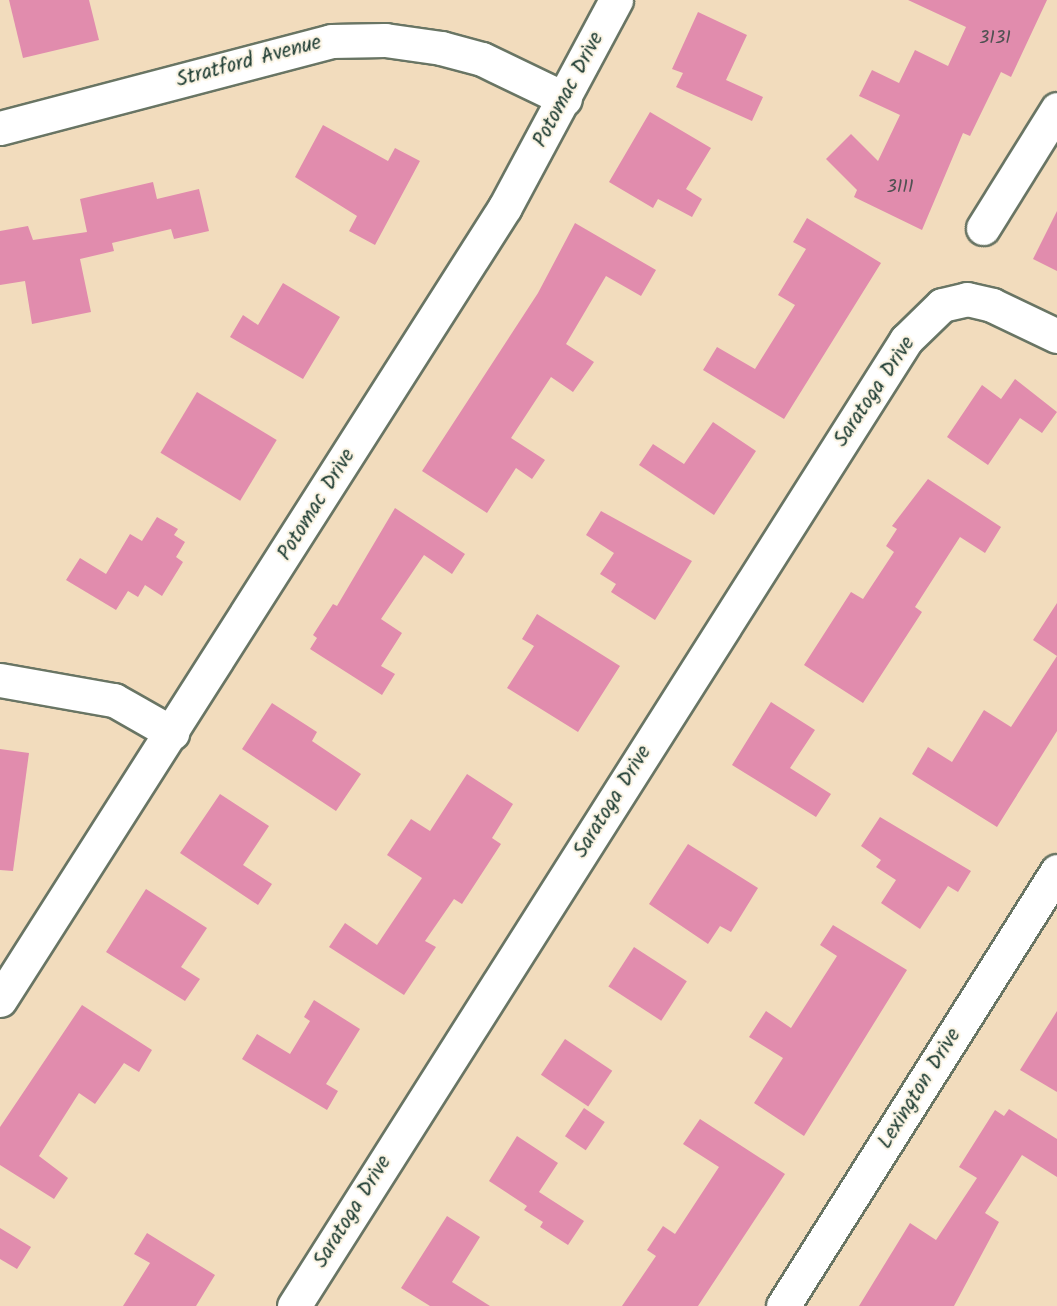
<!DOCTYPE html>
<html>
<head>
<meta charset="utf-8">
<style>
  body { margin:0 }
  #map { position:relative; width:1057px; height:1306px; overflow:hidden; background:#f2dcbd; font-family:Kalam,sans-serif }
  div>[style] { position:absolute }
  .building>* { inset:0; background:#e18cad; transform-origin:0 0 }
  .roads { filter:drop-shadow(2px 0 #697564) drop-shadow(-2px 0 #697564) drop-shadow(0 2px #697564) drop-shadow(0 -2px #697564) }
  .minor>* { height:33px; margin:-16.5px; padding:0 16.5px; transform-origin:16.5px; border-radius:16.5px; background:#fff }
  span { translate:-50% -50%; white-space:nowrap; text-align:center; line-height:1.15; -webkit-text-stroke:4.5px #fcf5e5; paint-order:stroke }
  .number-label { font-size:18px; color:#505152 }
  .number-label span { -webkit-text-stroke-width:0 }
  .street-label { font-size:21px; color:#1f3d34 }
</style>
</head>
<body>
<div id="map">
  <div class="building">
    <div style="clip-path:polygon(9px 0,89px 0,99px 40px,23px 58px)"></div>
    <div style="clip-path:polygon(908px 0,1047px 0,1011px 77px,1001px 72px,970px 136px,963px 133px,922px 230px,854px 197px,857px 190px,826px 159px,851px 134px,878px 161px,900px 115px,859px 96px,872px 70px,899px 83px,915px 50px,948px 66px,966px 27px)"></div>
    <div style="clip-path:polygon(698px 12px,747px 35px,726px 80px,763px 97px,752px 121px,676px 87px,683px 73px,672px 69px)"></div>
    <div style="clip-path:polygon(650px 112px,711px 148px,686px 189px,702px 199px,692px 217px,658px 199px,653px 208px,609px 182px)"></div>
    <div style="clip-path:polygon(323px 125px,388px 161px,395px 148px,420px 161px,375px 245px,349px 231px,357px 216px,295px 177px)"></div>
    <div style="clip-path:polygon(153px 182px,157px 199px,199px 189px,209px 231px,174px 239px,171px 229px,112px 243px,114px 251px,80px 259px,91px 312px,32px 324px,25px 281px,0 285px,0 231px,28px 226px,33px 240px,87px 232px,80px 199px)"></div>
    <div style="clip-path:polygon(1057px 211px,1057px 271px,1033px 259px)"></div>
    <div style="clip-path:polygon(807px 218px,881px 263px,784px 419px,703px 370px,717px 347px,755px 369px,795px 305px,778px 295px,806px 249px,793px 242px)"></div>
    <div style="clip-path:polygon(575px 223px,656px 270px,641px 296px,606px 276px,566px 344px,594px 362px,573px 392px,551px 377px,511px 438px,545px 460px,532px 479px,516px 468px,487px 513px,422px 471px,538px 293px)"></div>
    <div style="clip-path:polygon(283px 283px,340px 317px,303px 379px,230px 337px,243px 315px,258px 325px)"></div>
    <div style="clip-path:polygon(1015px 379px,1057px 412px,1042px 433px,1020px 418px,988px 465px,947px 437px,982px 385px,1001px 399px)"></div>
    <div style="left:197px;top:392px;width:93px;height:71px;rotate:31deg"></div>
    <div style="clip-path:polygon(713px 422px,756px 451px,714px 515px,639px 465px,653px 444px,684px 464px)"></div>
    <div style="clip-path:polygon(928px 479px,1001px 527px,985px 553px,960px 537px,915px 607px,922px 612px,863px 703px,804px 665px,851px 592px,863px 599px,894px 552px,886px 546px,897px 529px,892px 526px)"></div>
    <div style="clip-path:polygon(395px 508px,465px 554px,452px 574px,424px 555px,381px 619px,402px 633px,381px 666px,395px 674px,382px 695px,310px 649px,317px 638px,313px 635px,333px 604px,337px 606px)"></div>
    <div style="clip-path:polygon(601px 511px,692px 561px,655px 620px,611px 592px,616px 584px,600px 574px,614px 553px,586px 535px)"></div>
    <div style="clip-path:polygon(157px 517px,178px 529px,174px 535px,185px 542px,176px 557px,183px 562px,162px 596px,145px 585px,138px 597px,128px 591px,116px 610px,66px 580px,80px 558px,106px 574px,130px 534px,142px 541px)"></div>
    <div style="clip-path:polygon(1057px 603px,1057px 731px,997px 827px,912px 774px,928px 747px,952px 762px,984px 710px,1011px 727px,1057px 656px,1033px 640px)"></div>
    <div style="clip-path:polygon(537px 614px,620px 666px,578px 732px,507px 688px,534px 646px,522px 639px)"></div>
    <div style="clip-path:polygon(771px 702px,815px 730px,790px 768px,831px 794px,816px 817px,732px 765px)"></div>
    <div style="clip-path:polygon(272px 703px,317px 732px,312px 741px,361px 774px,336px 811px,242px 749px)"></div>
    <div style="clip-path:polygon(0 749px,29px 753px,13px 871px,0 870px)"></div>
    <div style="clip-path:polygon(467px 774px,513px 804px,492px 838px,501px 844px,462px 904px,454px 899px,425px 941px,436px 947px,404px 995px,329px 947px,345px 923px,377px 945px,422px 878px,387px 855px,411px 819px,430px 831px)"></div>
    <div style="clip-path:polygon(220px 794px,269px 826px,243px 865px,272px 884px,258px 905px,180px 853px)"></div>
    <div style="clip-path:polygon(880px 817px,971px 871px,958px 892px,948px 886px,920px 929px,881px 903px,896px 880px,876px 867px,881px 860px,861px 846px)"></div>
    <div style="clip-path:polygon(688px 844px,758px 888px,731px 932px,720px 926px,708px 944px,649px 904px)"></div>
    <div style="clip-path:polygon(146px 889px,207px 928px,181px 967px,200px 979px,185px 1001px,106px 952px)"></div>
    <div style="clip-path:polygon(833px 925px,907px 970px,804px 1136px,754px 1103px,783px 1058px,749px 1037px,766px 1011px,791px 1028px,837px 956px,820px 945px)"></div>
    <div style="left:634px;top:947px;width:63px;height:47px;rotate:33deg"></div>
    <div style="clip-path:polygon(314px 1000px,360px 1029px,326px 1084px,338px 1091px,327px 1110px,242px 1059px,257px 1034px,290px 1054px,310px 1021px,304px 1017px)"></div>
    <div style="clip-path:polygon(82px 1005px,152px 1050px,139px 1072px,124px 1063px,95px 1104px,79px 1093px,39px 1156px,68px 1178px,54px 1199px,0 1165px,0 1127px)"></div>
    <div style="clip-path:polygon(1057px 1011px,1057px 1092px,1020px 1070px)"></div>
    <div style="left:565px;top:1039px;width:57px;height:43px;rotate:34deg"></div>
    <div style="left:584px;top:1108px;width:25px;height:34px;rotate:34deg"></div>
    <div style="clip-path:polygon(1009px 1109px,1057px 1139px,1057px 1177px,1022px 1155px,985px 1213px,999px 1222px,954px 1306px,859px 1306px,910px 1223px,936px 1240px,977px 1178px,959px 1167px,995px 1110px,1004px 1116px)"></div>
    <div style="clip-path:polygon(700px 1119px,785px 1174px,698px 1306px,622px 1306px,656px 1256px,647px 1250px,663px 1226px,675px 1234px,719px 1167px,683px 1144px)"></div>
    <div style="clip-path:polygon(517px 1136px,558px 1163px,539px 1192px,584px 1221px,568px 1245px,540px 1227px,543px 1222px,524px 1210px,527px 1206px,489px 1181px)"></div>
    <div style="clip-path:polygon(447px 1216px,480px 1237px,452px 1282px,490px 1306px,430px 1306px,401px 1288px)"></div>
    <div style="clip-path:polygon(0 1228px,31px 1247px,17px 1269px,0 1259px)"></div>
    <div style="clip-path:polygon(147px 1233px,215px 1275px,196px 1306px,123px 1306px,150px 1263px,134px 1254px)"></div>
  </div>
  <div class="roads">
    <div class="minor">
      <div style="left:0;top:128px;width:342px;rotate:-14.7deg"></div>
      <div style="left:331px;top:41px;width:54px;rotate:-1.1deg"></div>
      <div style="left:385px;top:40px;width:57px;rotate:8.1deg"></div>
      <div style="left:441px;top:48px;width:42px;rotate:15deg"></div>
      <div style="left:482px;top:59px;width:92px;rotate:25.7deg"></div>
      <div style="left:983px;top:228px;width:140px;rotate:-58.1deg"></div>
      <div style="left:0;top:680px;width:116px;rotate:10deg"></div>
      <div style="left:114px;top:700px;width:67px;rotate:29.6deg"></div>
      <div style="left:0;top:1000px;width:940px;rotate:-57.51deg"></div>
      <div style="left:505px;top:207px;width:235px;rotate:-61.8deg"></div>
      <div style="left:294px;top:1306px;width:1144px;rotate:-57.64deg"></div>
      <div style="left:906px;top:340px;width:50px;rotate:-44.2deg"></div>
      <div style="left:942px;top:305px;width:26px;rotate:-13deg"></div>
      <div style="left:967px;top:299px;width:26px;rotate:13deg"></div>
      <div style="left:992px;top:305px;width:72px;rotate:25.5deg"></div>
      <div style="left:783px;top:1306px;width:514px;rotate:-57.79deg"></div>
    </div>
  </div>
  <div class="number-label">
    <span style="left:995px;top:39px">3131</span>
    <span style="left:900px;top:188px">3111</span>
  </div>
  <div class="street-label">
    <span style="left:249px;top:62px;rotate:-15deg">Stratford Avenue</span>
    <span style="left:569px;top:90px;rotate:-62deg">Potomac Drive</span>
    <span style="left:875px;top:392px;rotate:-56deg">Saratoga Drive</span>
    <span style="left:317px;top:505px;rotate:-58deg">Potomac Drive</span>
    <span style="left:613px;top:802px;rotate:-58deg">Saratoga Drive</span>
    <span style="left:920px;top:1089px;rotate:-58deg">Lexington Drive</span>
    <span style="left:353px;top:1212px;rotate:-58deg">Saratoga Drive</span>
  </div>
</div>
</body>
</html>
